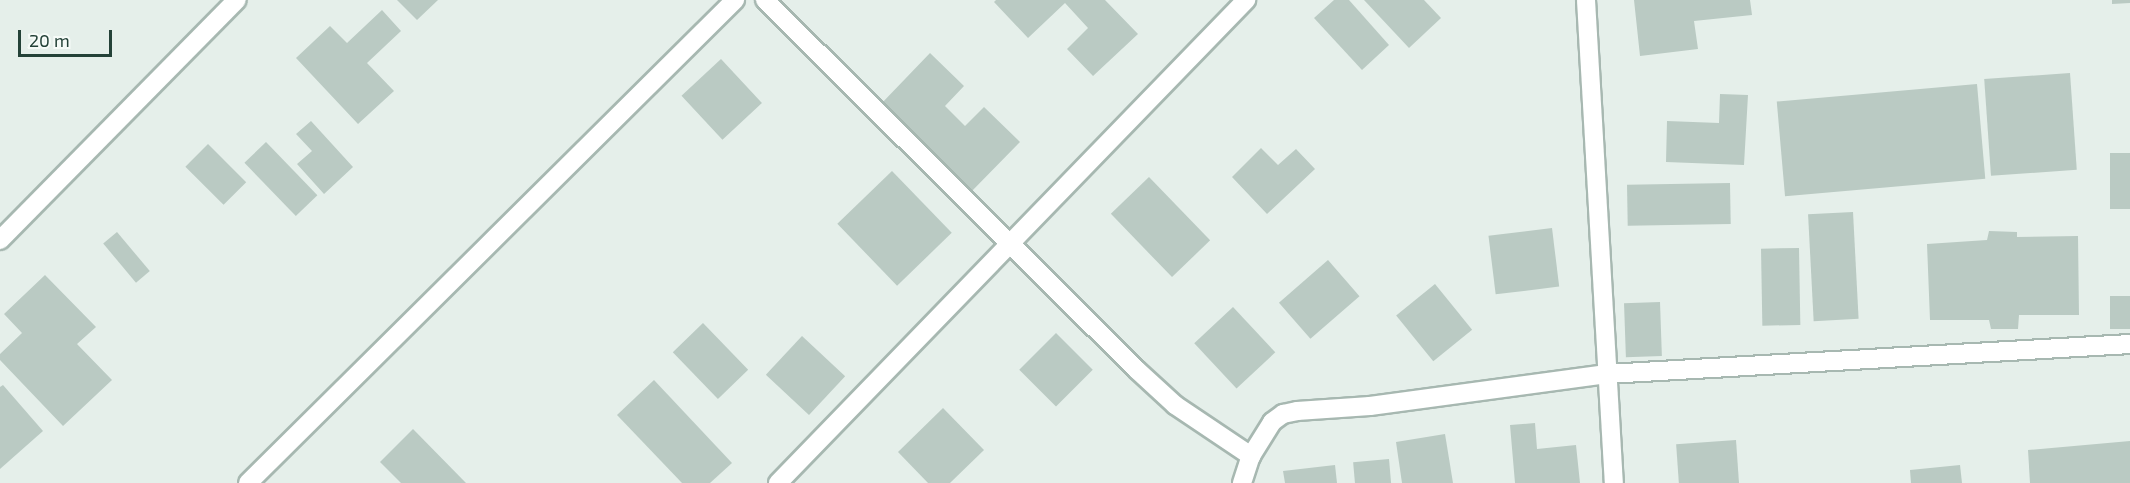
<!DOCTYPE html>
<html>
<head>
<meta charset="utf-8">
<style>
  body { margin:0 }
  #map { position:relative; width:2130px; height:483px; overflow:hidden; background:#e5efea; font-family:"Exo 2",sans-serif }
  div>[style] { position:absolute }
  .building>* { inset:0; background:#bacac3; transform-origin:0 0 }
  .roads { filter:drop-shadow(2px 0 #a7b8b1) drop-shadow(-2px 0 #a7b8b1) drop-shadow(0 2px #a7b8b1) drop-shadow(0 -2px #a7b8b1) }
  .street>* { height:18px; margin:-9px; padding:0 9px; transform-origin:9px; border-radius:9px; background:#fff }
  span { translate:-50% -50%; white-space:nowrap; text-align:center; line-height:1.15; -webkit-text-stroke:4.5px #f6fbf8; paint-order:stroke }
  .scale { position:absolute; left:18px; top:30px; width:94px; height:27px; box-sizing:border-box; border:3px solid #244238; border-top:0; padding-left:8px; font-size:18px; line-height:21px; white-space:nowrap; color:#244238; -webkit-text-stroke:4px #f6fbf8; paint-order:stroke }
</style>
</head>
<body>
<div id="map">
  <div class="building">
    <div style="clip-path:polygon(397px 0,438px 0,417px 20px)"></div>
    <div style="clip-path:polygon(996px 0,1105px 0,1138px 34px,1093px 76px,1067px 49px,1088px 28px,1065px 3px,1028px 38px,994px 2px)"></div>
    <div style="clip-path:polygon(1334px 0,1349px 0,1389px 45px,1362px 70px,1314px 18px)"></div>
    <div style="clip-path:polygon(1364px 0,1424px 0,1441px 18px,1409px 48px)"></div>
    <div style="clip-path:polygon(1634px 0,1750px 0,1752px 15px,1694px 21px,1698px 49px,1640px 56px)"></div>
    <div style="clip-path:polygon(2112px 0,2130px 0,2130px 3px,2112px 4px)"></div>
    <div style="clip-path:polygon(382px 10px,401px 31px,367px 63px,394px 91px,358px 124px,296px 58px,330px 26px,347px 43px)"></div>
    <div style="clip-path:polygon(930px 53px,964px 86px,945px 106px,965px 126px,984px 107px,1020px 142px,970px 193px,880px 105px)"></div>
    <div style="left:721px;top:59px;width:60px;height:54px;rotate:47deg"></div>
    <div style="left:2070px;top:73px;width:97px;height:86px;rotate:86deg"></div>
    <div style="left:1977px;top:84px;width:95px;height:201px;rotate:85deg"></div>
    <div style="clip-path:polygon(1720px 94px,1748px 95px,1744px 165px,1666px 162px,1667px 121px,1719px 123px)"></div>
    <div style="clip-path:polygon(311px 121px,353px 167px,324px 194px,297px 164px,312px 151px,296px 134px)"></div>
    <div style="left:266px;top:142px;width:74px;height:30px;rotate:46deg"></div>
    <div style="left:208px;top:144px;width:54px;height:32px;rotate:45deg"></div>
    <div style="clip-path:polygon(1261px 148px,1278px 165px,1296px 149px,1315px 169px,1267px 214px,1232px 177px)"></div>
    <div style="left:2110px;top:153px;width:20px;height:56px"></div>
    <div style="left:892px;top:171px;width:86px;height:76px;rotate:46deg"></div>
    <div style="left:1149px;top:177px;width:88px;height:53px;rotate:46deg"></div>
    <div style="left:1730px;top:183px;width:41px;height:103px;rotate:89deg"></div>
    <div style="left:1853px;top:212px;width:107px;height:45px;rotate:87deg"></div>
    <div style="left:1552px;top:228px;width:59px;height:64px;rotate:83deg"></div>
    <div style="clip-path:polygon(1989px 231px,2017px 232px,2017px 237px,2078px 236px,2079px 315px,2019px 315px,2018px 329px,1991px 329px,1989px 320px,1930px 320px,1927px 244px,1987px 240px)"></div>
    <div style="left:117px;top:232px;width:51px;height:18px;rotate:50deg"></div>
    <div style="left:1799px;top:248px;width:77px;height:38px;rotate:89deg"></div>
    <div style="left:1328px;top:260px;width:48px;height:65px;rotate:49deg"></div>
    <div style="clip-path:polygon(45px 275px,96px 327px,77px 344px,112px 380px,63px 426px,0 360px,0 354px,22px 333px,4px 314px)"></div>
    <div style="left:1435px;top:284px;width:59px;height:50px;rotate:51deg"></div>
    <div style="left:2130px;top:296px;width:33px;height:20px;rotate:90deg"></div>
    <div style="left:1660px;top:302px;width:54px;height:36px;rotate:88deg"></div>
    <div style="left:1233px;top:307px;width:62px;height:53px;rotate:47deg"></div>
    <div style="left:703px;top:323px;width:65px;height:42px;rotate:46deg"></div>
    <div style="left:1056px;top:333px;width:52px;height:52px;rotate:45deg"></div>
    <div style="left:802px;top:336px;width:59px;height:53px;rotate:43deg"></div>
    <div style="clip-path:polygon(654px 380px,732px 463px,710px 483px,682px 483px,617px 415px)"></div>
    <div style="clip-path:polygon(3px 385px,43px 431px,0 469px,0 387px)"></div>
    <div style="clip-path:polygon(943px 408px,984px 450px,950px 483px,928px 483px,898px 452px)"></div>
    <div style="clip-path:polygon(1535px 423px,1537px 449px,1576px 445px,1580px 483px,1515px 483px,1510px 425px)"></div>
    <div style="clip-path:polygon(413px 429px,466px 483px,401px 483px,380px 462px)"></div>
    <div style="clip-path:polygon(1445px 434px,1453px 483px,1402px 483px,1396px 442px)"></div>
    <div style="left:1736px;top:440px;width:43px;height:60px;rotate:86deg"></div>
    <div style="clip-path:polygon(2130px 441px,2130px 483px,2030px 483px,2028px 450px)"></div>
    <div style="left:1389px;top:459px;width:24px;height:36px;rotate:85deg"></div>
    <div style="clip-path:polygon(1335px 465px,1337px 483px,1285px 483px,1283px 471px)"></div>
    <div style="clip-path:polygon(1960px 465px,1962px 483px,1911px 483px,1910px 470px)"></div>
  </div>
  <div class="roads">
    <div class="street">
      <div style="left:765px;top:0;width:525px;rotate:44.85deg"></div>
      <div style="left:1137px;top:370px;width:52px;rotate:42.6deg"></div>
      <div style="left:1175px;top:405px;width:92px;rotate:33.9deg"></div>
      <div style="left:1586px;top:0;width:484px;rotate:86.7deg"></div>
      <div style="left:0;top:240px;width:337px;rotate:-45.4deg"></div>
      <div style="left:248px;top:483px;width:686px;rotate:-44.76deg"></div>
      <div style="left:778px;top:483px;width:673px;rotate:-45.9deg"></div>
      <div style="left:1242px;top:483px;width:28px;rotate:-72deg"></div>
      <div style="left:1251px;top:456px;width:40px;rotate:-58deg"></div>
      <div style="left:1272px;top:422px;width:14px;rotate:-36deg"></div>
      <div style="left:1283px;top:414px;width:14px;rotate:-12deg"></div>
      <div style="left:1297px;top:411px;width:73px;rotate:-3.9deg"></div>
      <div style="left:1370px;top:406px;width:239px;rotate:-7.7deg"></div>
      <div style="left:1607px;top:374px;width:524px;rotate:-3.28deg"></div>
    </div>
  </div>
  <div class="scale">20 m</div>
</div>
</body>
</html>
